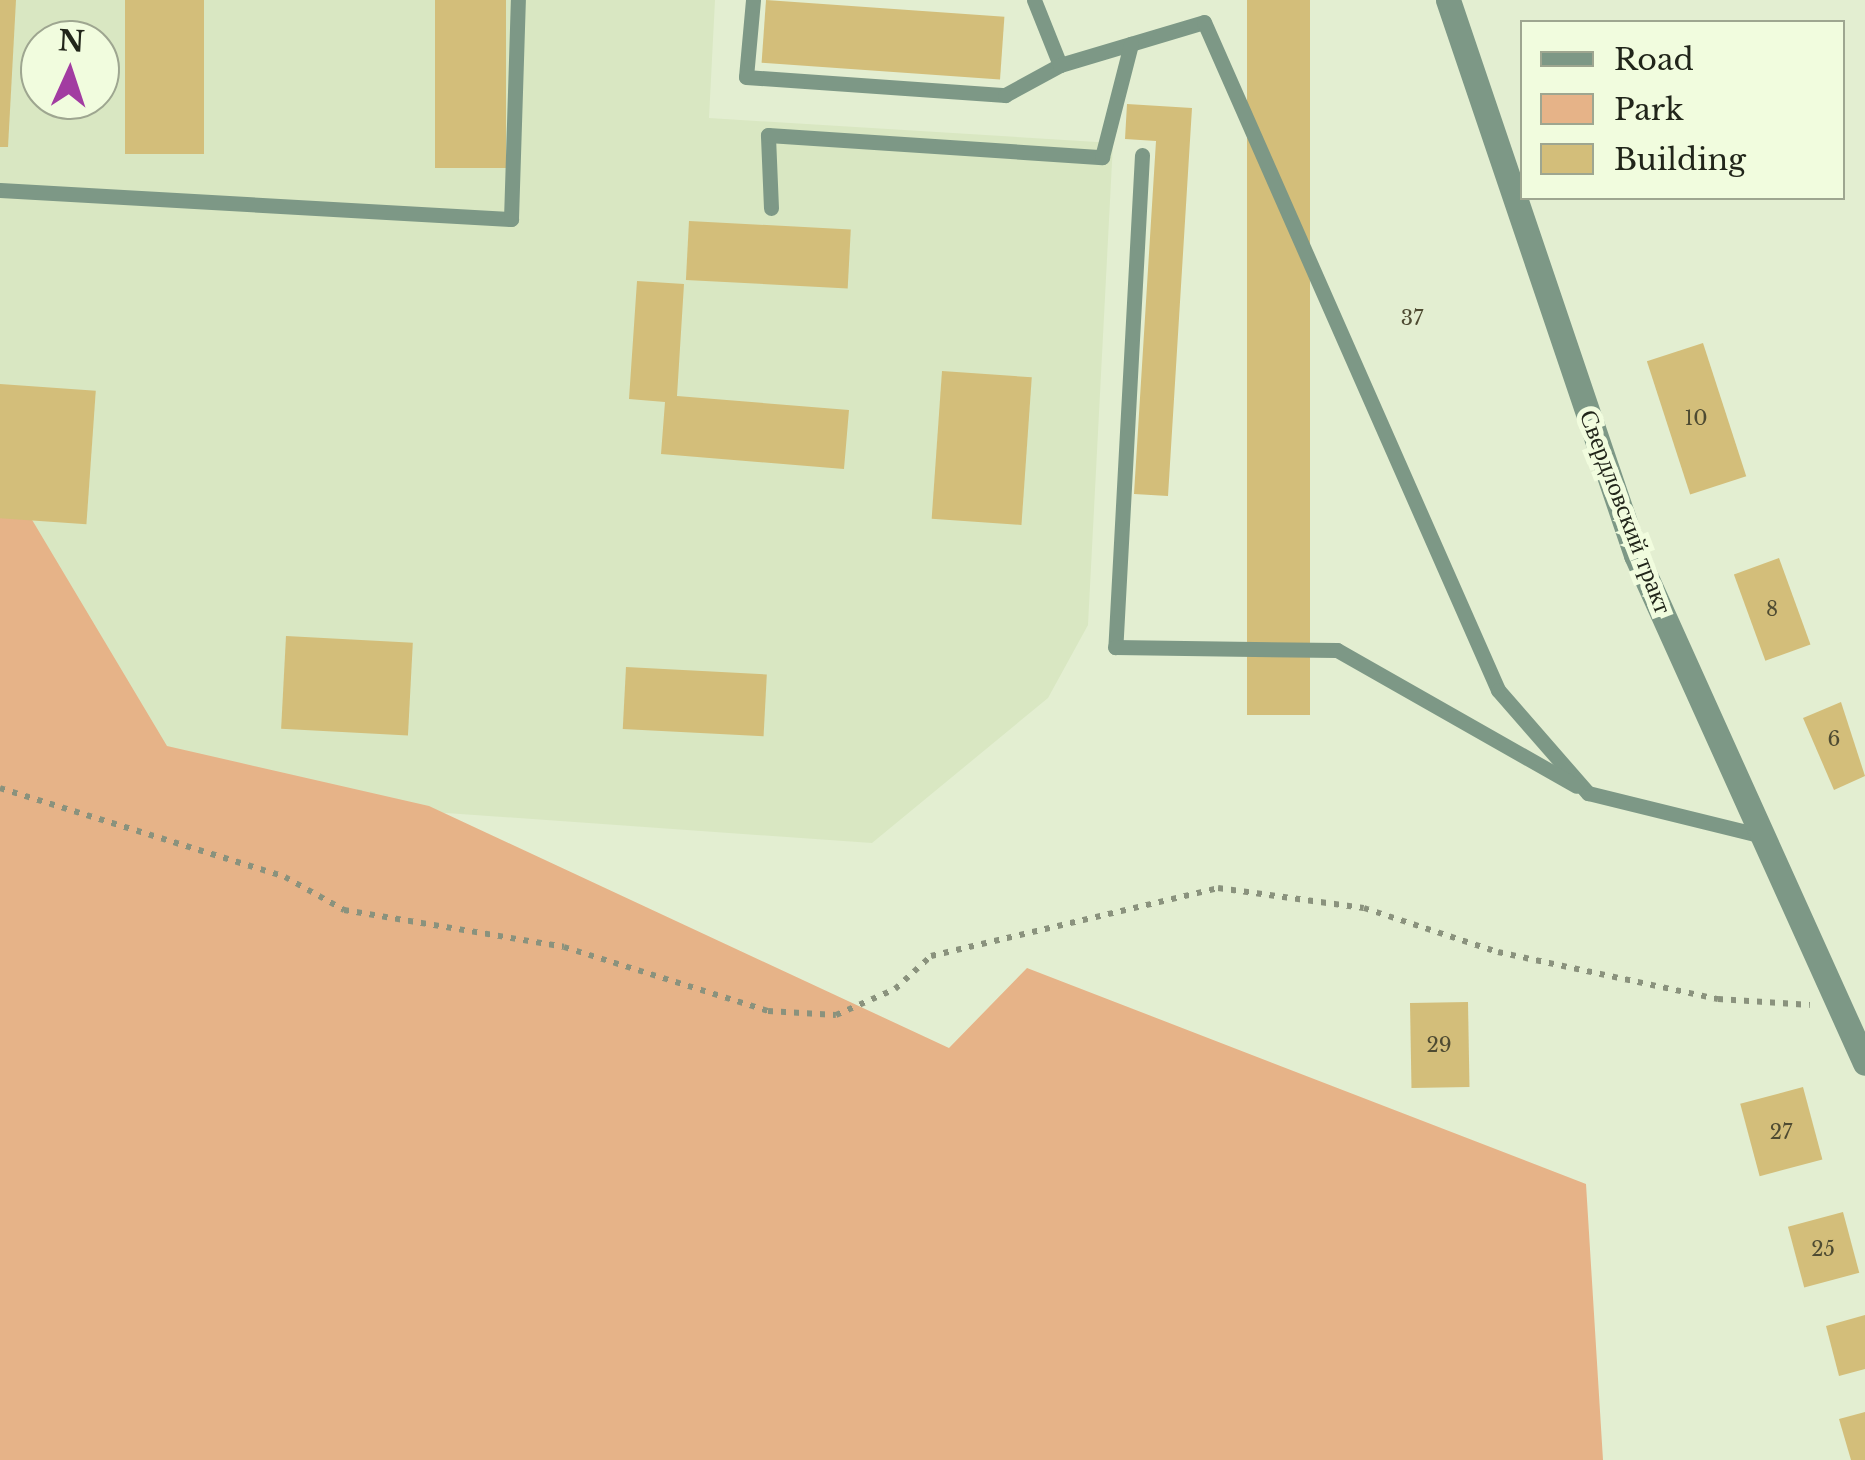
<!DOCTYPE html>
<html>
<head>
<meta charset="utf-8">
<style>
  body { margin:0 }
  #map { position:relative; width:1865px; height:1460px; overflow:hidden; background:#e3eed1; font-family:"Libre Baskerville",serif }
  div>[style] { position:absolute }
  .built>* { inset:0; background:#d9e7c2 }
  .green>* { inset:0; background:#e6b388 }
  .building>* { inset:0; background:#d3be7a; transform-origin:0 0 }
  .path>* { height:6px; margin-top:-3px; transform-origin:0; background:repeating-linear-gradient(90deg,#8a927d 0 5px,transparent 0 13px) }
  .service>* { height:15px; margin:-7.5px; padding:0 7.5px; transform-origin:7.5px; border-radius:7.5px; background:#7d9886 }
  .minor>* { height:25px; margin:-12.5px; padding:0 12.5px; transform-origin:12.5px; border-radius:12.5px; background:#7d9886 }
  span { translate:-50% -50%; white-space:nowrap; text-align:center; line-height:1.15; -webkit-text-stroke:10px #f1fcde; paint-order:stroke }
  .number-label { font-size:20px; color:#4e4b32 }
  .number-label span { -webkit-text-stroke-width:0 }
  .street-label { font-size:25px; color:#21251a }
  .legend { position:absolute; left:1520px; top:20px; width:325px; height:180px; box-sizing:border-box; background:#f1fcde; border:2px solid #9ea690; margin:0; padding:12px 18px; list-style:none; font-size:30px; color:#21251a }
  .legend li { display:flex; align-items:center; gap:20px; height:50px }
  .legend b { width:50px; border:2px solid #9ea690 }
  .north { position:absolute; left:20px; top:20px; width:100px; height:100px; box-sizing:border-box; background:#f1fcde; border:2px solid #9ea690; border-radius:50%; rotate:3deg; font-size:28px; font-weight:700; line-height:40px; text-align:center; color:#21251a }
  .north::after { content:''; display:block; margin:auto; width:35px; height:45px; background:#a23ca1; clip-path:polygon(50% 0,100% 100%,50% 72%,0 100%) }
</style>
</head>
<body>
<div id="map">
  <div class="built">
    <div style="clip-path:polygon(evenodd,0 0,715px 0,709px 118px,1113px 143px,1088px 625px,1048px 698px,872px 843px,176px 794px,0 624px,0 0,40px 40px,100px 40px,100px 100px,40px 100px,40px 40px)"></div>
  </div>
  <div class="green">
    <div style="clip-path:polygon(0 493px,22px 503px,167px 746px,429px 806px,949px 1048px,1027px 968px,1586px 1184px,1603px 1460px,0 1460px)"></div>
  </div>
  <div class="building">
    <div style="clip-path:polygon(0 0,16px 0,8px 147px,0 147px)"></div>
    <div style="left:125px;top:0;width:79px;height:154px"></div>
    <div style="left:435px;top:0;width:71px;height:168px"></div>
    <div style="left:766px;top:0;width:239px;height:63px;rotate:4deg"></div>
    <div style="left:1247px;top:0;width:63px;height:715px"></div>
    <div style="clip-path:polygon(1127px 104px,1192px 108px,1168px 496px,1134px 494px,1156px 141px,1125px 139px)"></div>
    <div style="left:689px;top:221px;width:162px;height:59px;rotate:3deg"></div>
    <div style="clip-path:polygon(637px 281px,684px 284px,677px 396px,849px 410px,844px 469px,661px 454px,665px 402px,629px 399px)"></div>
    <div style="left:1703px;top:343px;width:140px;height:59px;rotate:72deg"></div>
    <div style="left:942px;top:371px;width:90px;height:148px;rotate:4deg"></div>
    <div style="left:0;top:384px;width:96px;height:134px;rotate:4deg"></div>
    <div style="left:1779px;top:558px;width:92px;height:48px;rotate:70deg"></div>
    <div style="left:286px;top:636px;width:127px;height:93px;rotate:3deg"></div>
    <div style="left:626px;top:667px;width:141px;height:62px;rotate:3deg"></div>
    <div style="clip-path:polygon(1841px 702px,1865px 776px,1834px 790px,1803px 718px)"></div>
    <div style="left:1468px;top:1002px;width:85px;height:58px;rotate:89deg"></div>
    <div style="left:1803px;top:1087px;width:75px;height:65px;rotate:75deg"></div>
    <div style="left:1843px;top:1212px;width:63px;height:57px;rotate:75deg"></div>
    <div style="clip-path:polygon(1865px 1315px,1865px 1369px,1839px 1376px,1826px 1326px)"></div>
    <div style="clip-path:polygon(1865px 1412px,1865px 1460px,1851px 1460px,1839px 1419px)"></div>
  </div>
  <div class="path">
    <div style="left:0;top:788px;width:299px;rotate:17.3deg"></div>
    <div style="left:285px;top:877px;width:68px;rotate:29.2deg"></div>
    <div style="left:344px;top:910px;width:223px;rotate:9.5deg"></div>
    <div style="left:564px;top:947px;width:214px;rotate:17.4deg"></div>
    <div style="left:768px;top:1011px;width:68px;rotate:3.4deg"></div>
    <div style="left:836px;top:1015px;width:64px;rotate:-23.8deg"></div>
    <div style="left:895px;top:989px;width:49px;rotate:-42.5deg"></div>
    <div style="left:931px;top:956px;width:295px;rotate:-13.3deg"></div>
    <div style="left:1218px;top:888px;width:147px;rotate:7.8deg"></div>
    <div style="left:1364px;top:908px;width:141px;rotate:18.2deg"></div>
    <div style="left:1498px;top:952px;width:225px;rotate:12.1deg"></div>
    <div style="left:1718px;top:999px;width:92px;rotate:3.7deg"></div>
  </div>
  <div class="service">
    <div style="left:753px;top:0;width:77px;rotate:95.2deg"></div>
    <div style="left:746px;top:77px;width:260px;rotate:4deg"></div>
    <div style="left:1005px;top:95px;width:63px;rotate:-28.6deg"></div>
    <div style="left:1034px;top:0;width:70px;rotate:68.2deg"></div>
    <div style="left:1060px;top:65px;width:150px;rotate:-16.6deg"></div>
    <div style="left:1204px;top:22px;width:730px;rotate:66.24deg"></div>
    <div style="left:1498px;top:690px;width:137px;rotate:48.9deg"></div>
    <div style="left:1588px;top:793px;width:180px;rotate:13.8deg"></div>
    <div style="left:1142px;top:155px;width:493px;rotate:93.1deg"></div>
    <div style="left:1115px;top:647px;width:222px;rotate:0.8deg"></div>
    <div style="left:1337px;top:650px;width:275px;rotate:29.6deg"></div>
    <div style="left:0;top:190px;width:512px;rotate:3.25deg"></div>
    <div style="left:511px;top:219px;width:219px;rotate:-88.2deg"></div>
    <div style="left:771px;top:208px;width:73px;rotate:-92.4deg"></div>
    <div style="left:768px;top:135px;width:335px;rotate:3.8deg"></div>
    <div style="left:1102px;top:157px;width:117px;rotate:-75.6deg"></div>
  </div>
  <div class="minor">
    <div style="left:1448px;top:0;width:586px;rotate:71.29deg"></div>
    <div style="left:1636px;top:555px;width:557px;rotate:65.73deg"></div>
  </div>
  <div class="number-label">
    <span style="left:1412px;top:318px">37</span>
    <span style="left:1696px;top:418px">10</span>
    <span style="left:1772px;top:609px">8</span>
    <span style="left:1834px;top:739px">6</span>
    <span style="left:1439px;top:1045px">29</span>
    <span style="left:1781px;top:1132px">27</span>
    <span style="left:1823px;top:1249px">25</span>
  </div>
  <div class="street-label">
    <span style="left:1625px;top:512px;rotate:69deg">Свердловский тракт</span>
  </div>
  <ul class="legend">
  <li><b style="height:12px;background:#7d9886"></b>Road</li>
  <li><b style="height:28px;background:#e6b388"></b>Park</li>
  <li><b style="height:28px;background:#d3be7a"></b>Building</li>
  </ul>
  <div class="north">N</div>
</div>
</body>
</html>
